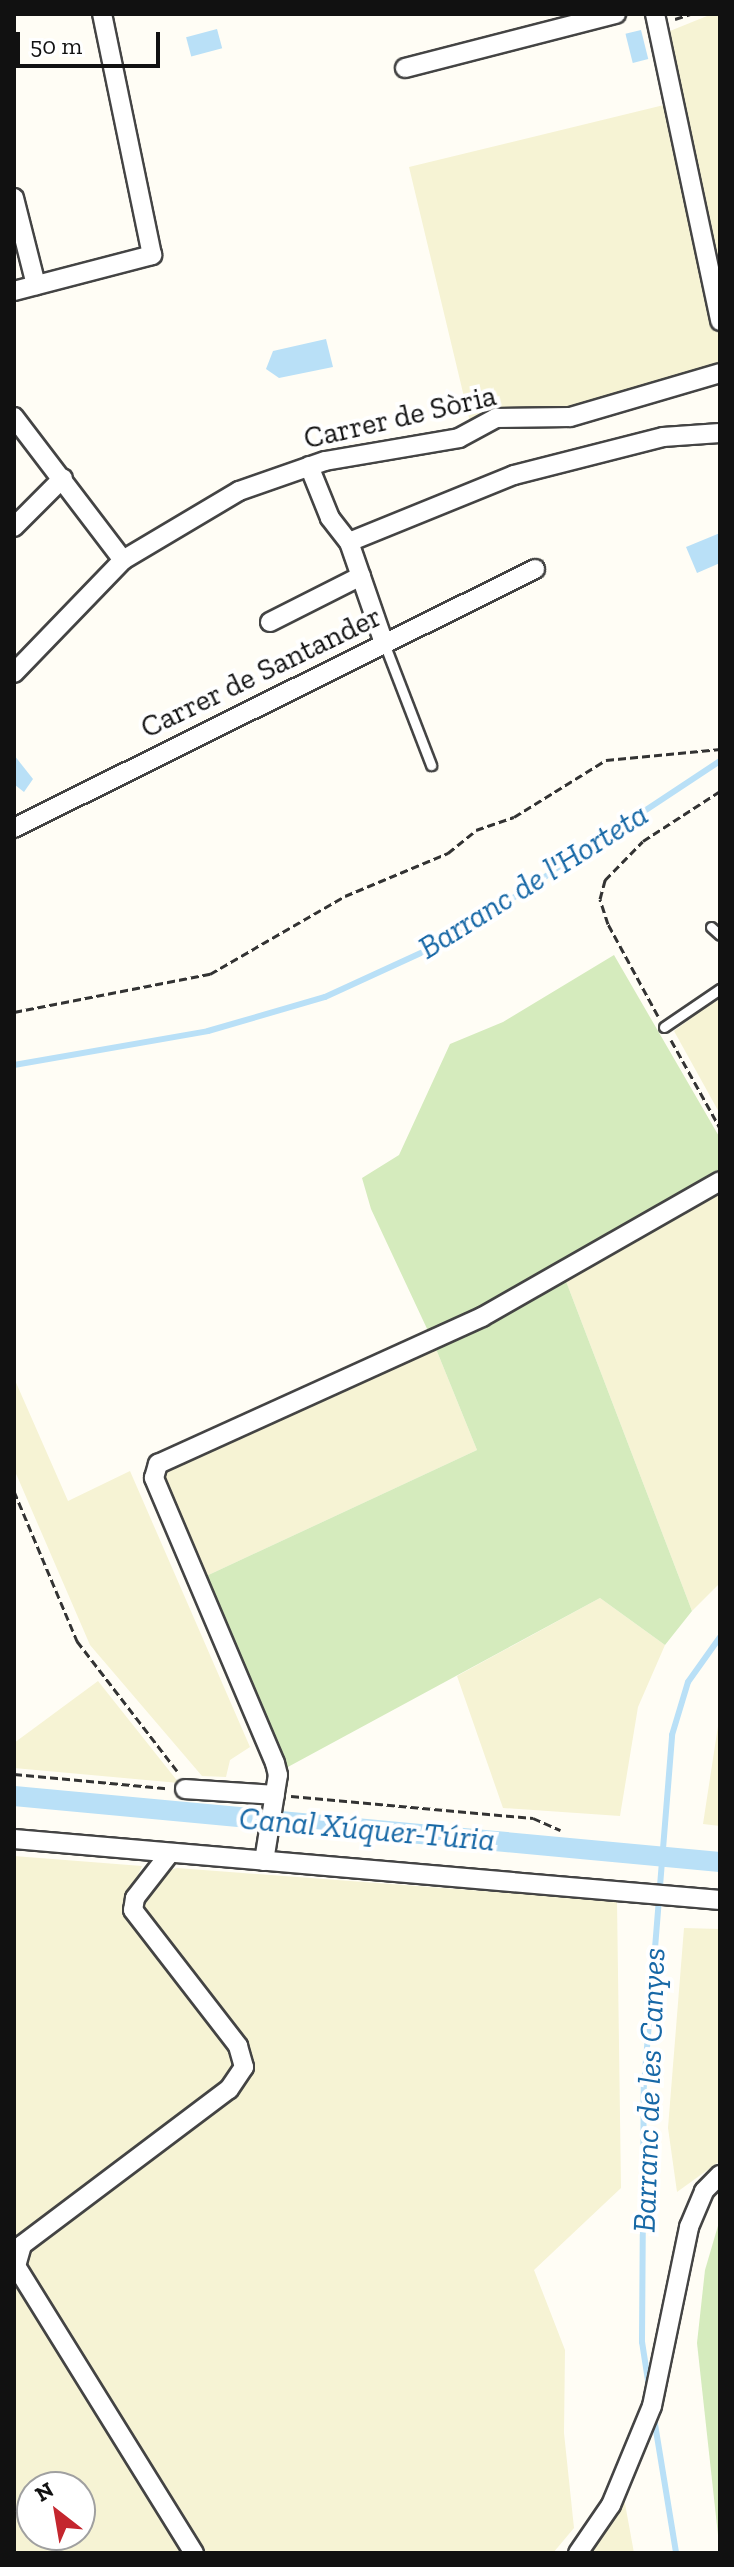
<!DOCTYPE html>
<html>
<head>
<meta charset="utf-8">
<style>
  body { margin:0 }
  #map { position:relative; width:734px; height:2567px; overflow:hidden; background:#fffdf5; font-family:"Zilla Slab",serif }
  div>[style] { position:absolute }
  .farmland>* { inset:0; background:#f6f3d4 }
  .green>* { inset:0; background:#d5ebbd }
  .water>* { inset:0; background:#b9e0f7; transform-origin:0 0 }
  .stream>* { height:6px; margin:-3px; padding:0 3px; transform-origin:3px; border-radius:3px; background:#b9e0f7 }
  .canal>* { height:20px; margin:-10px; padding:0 10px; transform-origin:10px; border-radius:10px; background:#b9e0f7 }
  .path>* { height:3px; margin-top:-1.5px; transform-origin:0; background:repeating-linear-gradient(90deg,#333 0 8px,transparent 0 12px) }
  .roads { filter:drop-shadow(2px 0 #444) drop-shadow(-2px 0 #444) drop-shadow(0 2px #444) drop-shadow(0 -2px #444) }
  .service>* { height:9px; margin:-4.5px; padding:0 4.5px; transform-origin:4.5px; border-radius:4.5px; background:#fff }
  .minor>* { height:18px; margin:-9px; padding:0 9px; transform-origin:9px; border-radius:9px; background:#fff }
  span { translate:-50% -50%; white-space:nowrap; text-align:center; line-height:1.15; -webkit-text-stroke:8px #fff; paint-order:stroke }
  .street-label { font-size:30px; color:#111 }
  .water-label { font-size:32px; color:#1768a6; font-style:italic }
  .frame { position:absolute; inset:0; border:16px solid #111; pointer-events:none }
  .north { position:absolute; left:16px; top:2471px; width:80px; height:80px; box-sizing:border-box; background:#fff; border:2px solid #a0a0a0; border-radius:50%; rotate:329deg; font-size:22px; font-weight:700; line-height:32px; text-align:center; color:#111 }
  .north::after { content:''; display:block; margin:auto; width:28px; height:36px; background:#c4262e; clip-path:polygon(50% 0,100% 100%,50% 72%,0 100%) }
  .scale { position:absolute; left:16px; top:32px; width:144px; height:36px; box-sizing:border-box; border:4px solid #111; border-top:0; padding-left:10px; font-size:24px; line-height:28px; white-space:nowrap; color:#111; -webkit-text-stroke:6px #fff; paint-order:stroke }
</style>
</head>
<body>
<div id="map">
  <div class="farmland">
    <div style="clip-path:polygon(712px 14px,720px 14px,720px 297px,665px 33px)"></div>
    <div style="clip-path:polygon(668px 104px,720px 344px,718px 365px,571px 409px,492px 408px,470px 422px,409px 167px)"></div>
    <div style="clip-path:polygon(720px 996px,720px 1114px,674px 1031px)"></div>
    <div style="clip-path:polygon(720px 1187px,720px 1583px,692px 1611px,564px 1276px)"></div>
    <div style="clip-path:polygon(434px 1344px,477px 1450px,202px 1578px,161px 1480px,164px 1468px)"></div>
    <div style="clip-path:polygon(14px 1378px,68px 1501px,130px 1471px,250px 1747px,230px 1760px,226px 1777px,202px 1776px,90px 1645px,14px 1469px)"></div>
    <div style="clip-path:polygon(600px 1598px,665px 1645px,638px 1707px,620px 1816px,503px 1808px,457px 1676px)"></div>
    <div style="clip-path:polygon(98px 1681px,179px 1783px,14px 1768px,14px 1743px)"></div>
    <div style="clip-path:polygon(720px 1713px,720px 1826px,703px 1824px)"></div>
    <div style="clip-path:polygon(14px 1856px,142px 1866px,130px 1894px,238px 2060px,230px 2079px,14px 2243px)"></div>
    <div style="clip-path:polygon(177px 1868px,617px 1901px,621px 2188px,534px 2270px,565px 2350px,564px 2433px,574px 2528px,553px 2553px,199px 2553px,22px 2270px,26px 2249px,248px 2072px,139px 1903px,166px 1871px)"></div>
    <div style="clip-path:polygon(684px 1928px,720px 1929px,720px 2161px,677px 2192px,668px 2128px)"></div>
    <div style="clip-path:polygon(evenodd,14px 2284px,16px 2285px,182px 2553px,14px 2553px,14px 2284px,32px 2487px,80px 2487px,80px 2535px,32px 2535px,32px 2487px)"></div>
    <div style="clip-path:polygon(624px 2498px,634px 2553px,585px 2553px,594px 2543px)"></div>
  </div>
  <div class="green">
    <div style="clip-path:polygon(614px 955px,720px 1138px,720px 1174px,480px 1311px,429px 1333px,371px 1209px,362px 1178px,399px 1155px,450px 1044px,503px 1022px)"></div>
    <div style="clip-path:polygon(564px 1276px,692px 1611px,665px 1645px,600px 1598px,286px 1768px,202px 1578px,477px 1450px,434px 1344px)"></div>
    <div style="clip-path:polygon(720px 2219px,720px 2553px,697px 2343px,705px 2270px)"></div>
  </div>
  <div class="water">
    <div style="left:217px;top:29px;width:20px;height:32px;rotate:75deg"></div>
    <div style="left:641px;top:30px;width:30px;height:16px;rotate:76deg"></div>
    <div style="clip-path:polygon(326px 339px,333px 367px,279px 378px,266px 369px,273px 351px)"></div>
    <div style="clip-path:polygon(720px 533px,720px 563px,697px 573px,686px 547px)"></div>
    <div style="clip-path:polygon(14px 755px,33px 779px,24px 792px,15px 785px)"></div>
  </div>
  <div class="stream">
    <div style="left:14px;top:1065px;width:197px;rotate:-9.9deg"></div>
    <div style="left:208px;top:1031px;width:122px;rotate:-16.2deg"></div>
    <div style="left:325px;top:997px;width:139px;rotate:-24.7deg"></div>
    <div style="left:451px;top:939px;width:323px;rotate:-33.5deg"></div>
    <div style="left:649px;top:2387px;width:46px;rotate:-98.8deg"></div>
    <div style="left:642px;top:2342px;width:257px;rotate:-89.6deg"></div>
    <div style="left:644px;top:2085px;width:351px;rotate:-85.4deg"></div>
    <div style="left:672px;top:1735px;width:55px;rotate:-73.2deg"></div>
    <div style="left:688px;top:1682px;width:55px;rotate:-54.6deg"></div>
    <div style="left:654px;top:2418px;width:137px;rotate:80.7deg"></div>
  </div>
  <div class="canal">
    <div style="left:14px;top:1796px;width:709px;rotate:5.34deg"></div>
  </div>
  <div class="path">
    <div style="left:675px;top:19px;width:16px;rotate:-18deg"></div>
    <div style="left:14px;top:1012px;width:200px;rotate:-11deg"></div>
    <div style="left:210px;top:974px;width:156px;rotate:-30deg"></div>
    <div style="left:345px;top:896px;width:112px;rotate:-22.7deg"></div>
    <div style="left:448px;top:853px;width:36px;rotate:-39deg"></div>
    <div style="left:476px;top:830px;width:40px;rotate:-18.9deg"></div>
    <div style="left:514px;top:817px;width:108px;rotate:-31.8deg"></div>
    <div style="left:606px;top:760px;width:115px;rotate:-5.5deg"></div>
    <div style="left:658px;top:1016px;width:105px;rotate:-118.5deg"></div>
    <div style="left:608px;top:924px;width:26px;rotate:-108deg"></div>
    <div style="left:600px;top:899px;width:20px;rotate:-75deg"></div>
    <div style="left:605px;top:880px;width:54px;rotate:-45.7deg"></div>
    <div style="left:643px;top:841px;width:92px;rotate:-33deg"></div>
    <div style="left:671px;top:1040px;width:101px;rotate:60.9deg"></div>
    <div style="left:14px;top:1491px;width:163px;rotate:67.2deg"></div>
    <div style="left:77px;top:1641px;width:164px;rotate:52.4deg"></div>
    <div style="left:14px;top:1774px;width:153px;rotate:5.3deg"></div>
    <div style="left:291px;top:1796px;width:243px;rotate:5.2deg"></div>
    <div style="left:533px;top:1818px;width:30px;rotate:24deg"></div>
  </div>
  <div class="roads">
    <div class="service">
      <div style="left:384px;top:643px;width:131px;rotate:68.9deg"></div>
      <div style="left:711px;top:927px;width:12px;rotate:42deg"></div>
      <div style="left:664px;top:1027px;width:68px;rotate:-34.2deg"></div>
    </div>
    <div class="minor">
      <div style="left:655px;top:14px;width:314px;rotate:78deg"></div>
      <div style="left:405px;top:68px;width:218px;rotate:-14.4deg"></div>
      <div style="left:14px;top:198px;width:90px;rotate:75.8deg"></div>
      <div style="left:14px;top:291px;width:143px;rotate:-14.6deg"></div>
      <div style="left:152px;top:255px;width:246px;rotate:-101.7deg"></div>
      <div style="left:14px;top:417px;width:180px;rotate:52.7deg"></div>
      <div style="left:309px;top:466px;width:56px;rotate:68deg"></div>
      <div style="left:330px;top:518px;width:31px;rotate:52deg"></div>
      <div style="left:349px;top:542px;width:107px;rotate:70.9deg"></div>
      <div style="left:14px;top:527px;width:69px;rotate:-45deg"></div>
      <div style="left:349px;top:542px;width:178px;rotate:-22.1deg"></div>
      <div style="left:514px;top:475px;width:154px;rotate:-14.3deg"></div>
      <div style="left:663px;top:437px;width:57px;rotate:-4deg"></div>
      <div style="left:270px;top:622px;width:102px;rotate:-26.8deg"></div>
      <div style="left:14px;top:673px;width:157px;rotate:-46deg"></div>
      <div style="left:123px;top:560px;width:135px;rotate:-30.7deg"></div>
      <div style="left:239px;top:491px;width:91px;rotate:-19.2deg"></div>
      <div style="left:325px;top:461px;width:136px;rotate:-9.7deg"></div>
      <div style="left:459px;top:438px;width:42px;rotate:-28.4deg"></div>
      <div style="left:496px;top:418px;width:74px;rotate:-0.8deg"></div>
      <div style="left:570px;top:417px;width:156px;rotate:-16.3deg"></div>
      <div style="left:14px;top:828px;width:582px;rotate:-26.43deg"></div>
      <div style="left:185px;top:1789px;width:90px;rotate:3.8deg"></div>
      <div style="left:14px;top:1839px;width:709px;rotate:4.94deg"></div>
      <div style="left:170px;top:1853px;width:57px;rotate:127.9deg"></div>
      <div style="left:135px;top:1898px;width:12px;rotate:99deg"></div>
      <div style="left:133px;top:1910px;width:172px;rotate:52.3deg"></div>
      <div style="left:238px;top:2046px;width:22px;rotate:74deg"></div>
      <div style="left:244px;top:2067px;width:27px;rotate:124deg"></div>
      <div style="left:229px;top:2089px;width:259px;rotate:143deg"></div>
      <div style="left:22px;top:2245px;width:22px;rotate:106deg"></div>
      <div style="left:16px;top:2266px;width:338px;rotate:58.2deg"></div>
      <div style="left:264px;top:1861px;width:87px;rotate:-80.8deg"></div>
      <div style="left:278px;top:1775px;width:12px;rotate:-104deg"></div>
      <div style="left:275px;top:1763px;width:310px;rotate:-113deg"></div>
      <div style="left:154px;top:1478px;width:15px;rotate:-74deg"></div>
      <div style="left:158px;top:1464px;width:356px;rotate:-24.4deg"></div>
      <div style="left:482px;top:1317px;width:274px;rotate:-29.7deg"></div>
      <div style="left:578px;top:2553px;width:58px;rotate:-55.5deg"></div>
      <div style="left:611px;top:2505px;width:107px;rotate:-67.5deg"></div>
      <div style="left:652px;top:2406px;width:183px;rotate:-78.3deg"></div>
      <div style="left:689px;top:2227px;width:39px;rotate:-67deg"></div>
      <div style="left:704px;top:2191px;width:23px;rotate:-45deg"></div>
    </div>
  </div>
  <div class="street-label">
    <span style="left:400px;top:417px;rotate:-13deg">Carrer de Sòria</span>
    <span style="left:261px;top:672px;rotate:-26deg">Carrer de Santander</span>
  </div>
  <div class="water-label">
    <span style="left:533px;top:881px;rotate:-32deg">Barranc de l'Horteta</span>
    <span style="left:367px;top:1829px;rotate:5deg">Canal Xúquer-Túria</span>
    <span style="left:649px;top:2090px;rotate:-88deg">Barranc de les Canyes</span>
  </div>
  <div class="frame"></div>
  <div class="north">N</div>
  <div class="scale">50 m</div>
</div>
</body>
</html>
